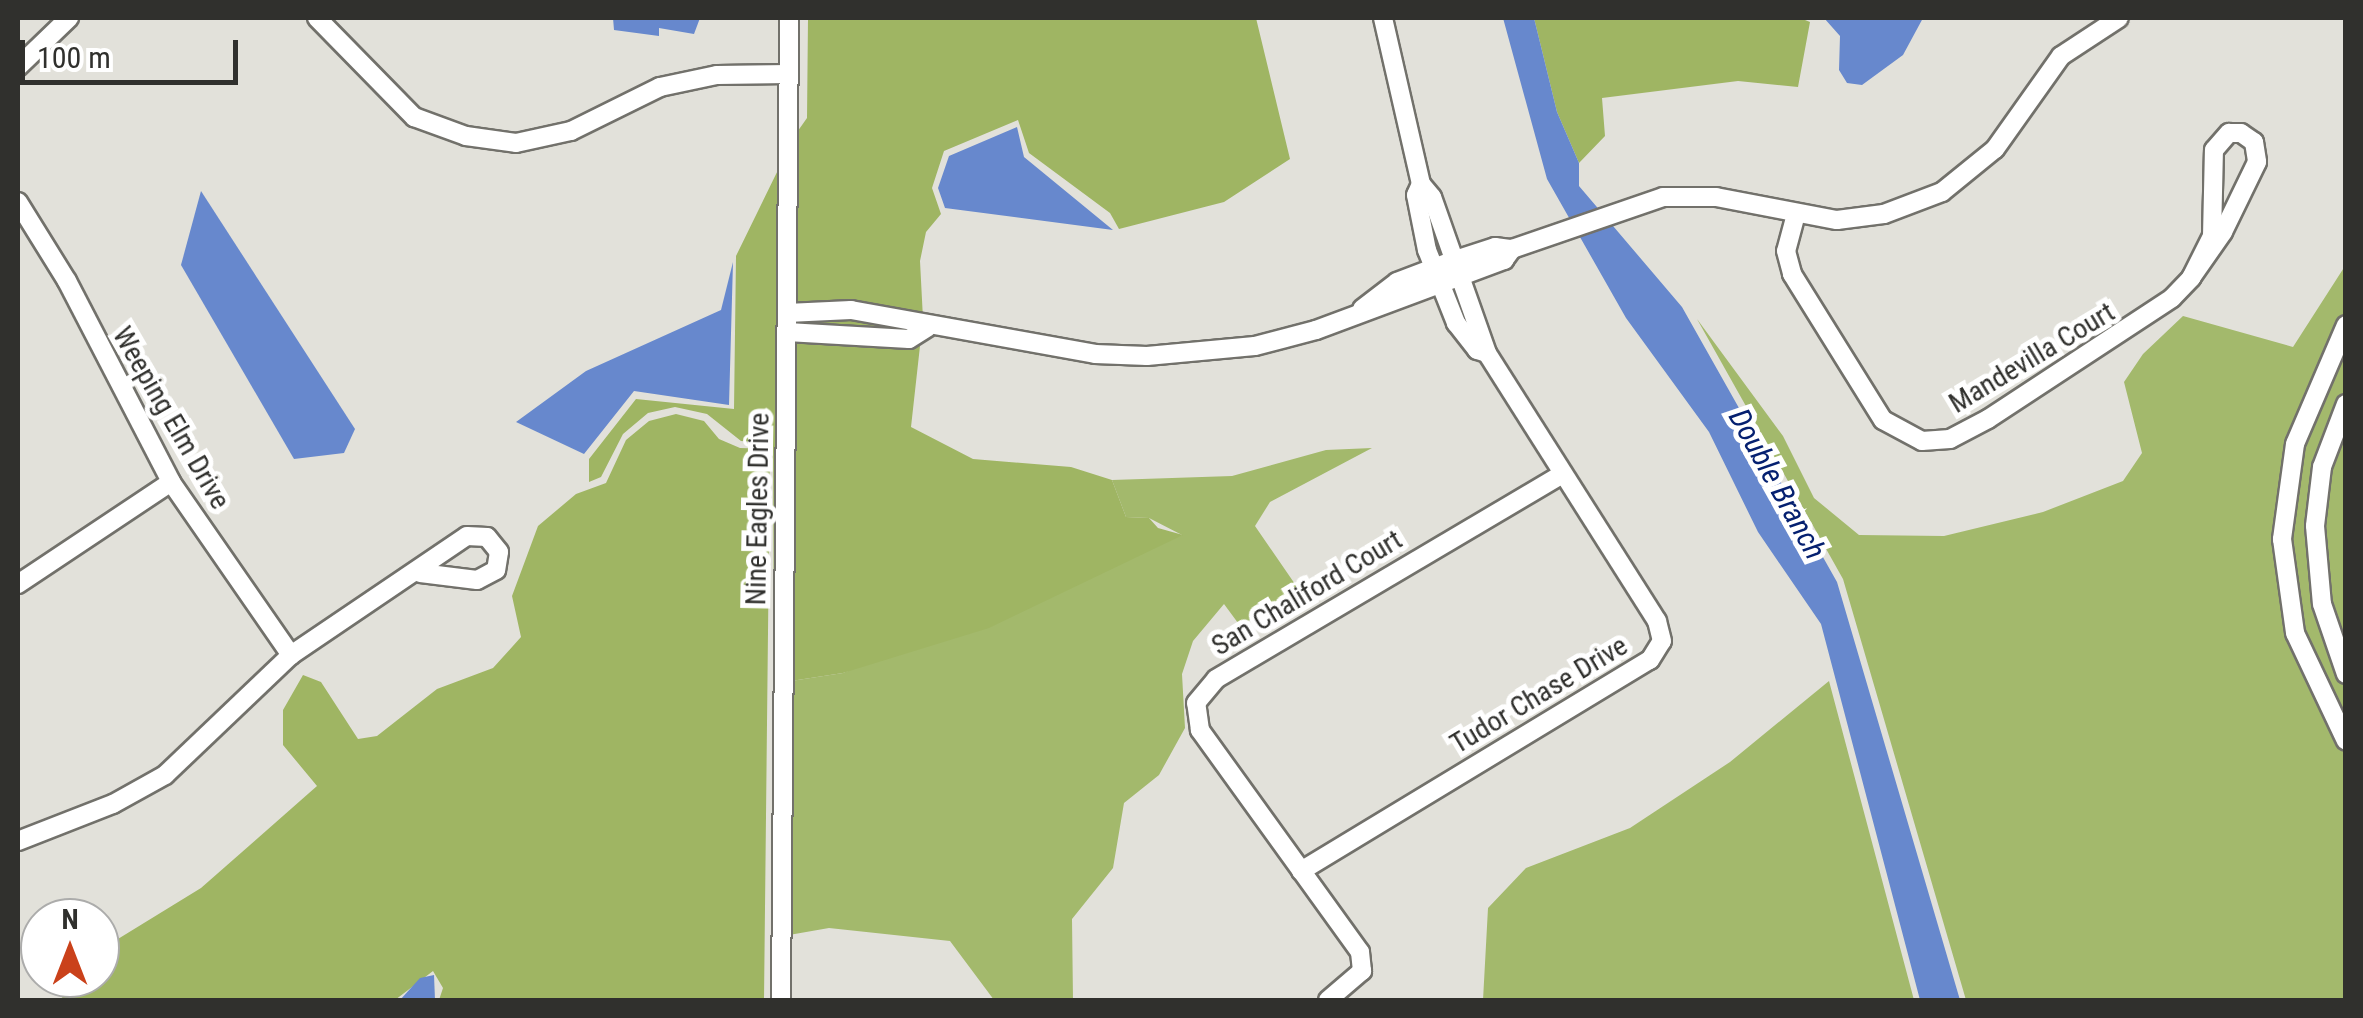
<!DOCTYPE html>
<html>
<head>
<meta charset="utf-8">
<style>
  body { margin:0 }
  #map { position:relative; width:2363px; height:1018px; overflow:hidden; background:#e2e1da; font-family:"Roboto Condensed",sans-serif }
  div>[style] { position:absolute }
  .green>* { inset:0; background:#a3b96c }
  .forest>* { inset:0; background:#9fb563 }
  .water>* { inset:0; background:#6788cd }
  .roads { filter:drop-shadow(2px 0 #72716b) drop-shadow(-2px 0 #72716b) drop-shadow(0 2px #72716b) drop-shadow(0 -2px #72716b) }
  .minor>* { height:18px; margin:-9px; padding:0 9px; transform-origin:9px; border-radius:9px; background:#fff }
  span { translate:-50% -50%; white-space:nowrap; text-align:center; line-height:1.15; -webkit-text-stroke:10px #fff; paint-order:stroke }
  .street-label { font-size:28px; color:#30302d }
  .water-label { font-size:30px; color:#052070; font-style:italic }
  .frame { position:absolute; inset:0; border:20px solid #30302d; pointer-events:none }
  .north { position:absolute; left:20px; top:898px; width:100px; height:100px; box-sizing:border-box; background:#fff; border:2px solid #acacab; border-radius:50%; rotate:0deg; font-size:28px; font-weight:700; line-height:40px; text-align:center; color:#30302d }
  .north::after { content:''; display:block; margin:auto; width:35px; height:45px; background:#ca411a; clip-path:polygon(50% 0,100% 100%,50% 72%,0 100%) }
  .scale { position:absolute; left:20px; top:40px; width:218px; height:45px; box-sizing:border-box; border:5px solid #30302d; border-top:0; padding-left:12px; font-size:30px; line-height:35px; white-space:nowrap; color:#30302d; -webkit-text-stroke:8px #fff; paint-order:stroke }
</style>
</head>
<body>
<div id="map">
  <div class="green">
    <div style="clip-path:polygon(2345px 266px,2345px 1000px,1966px 1000px,1843px 579px,1697px 319px,1783px 436px,1814px 498px,1859px 535px,1944px 536px,2043px 512px,2123px 481px,2142px 453px,2124px 382px,2143px 354px,2183px 316px,2293px 347px)"></div>
    <div style="clip-path:polygon(1372px 448px,1270px 502px,1255px 526px,1297px 587px,1247px 622px,1238px 623px,1224px 604px,1193px 641px,1182px 674px,1185px 728px,1159px 775px,1124px 803px,1113px 868px,1072px 919px,1073px 1000px,994px 1000px,950px 941px,829px 928px,789px 935px,791px 681px,843px 673px,1182px 535px,1149px 518px,1126px 517px,1112px 480px,1232px 476px,1326px 450px)"></div>
    <div style="clip-path:polygon(1829px 681px,1914px 1000px,1483px 1000px,1488px 908px,1526px 868px,1630px 828px,1730px 762px)"></div>
  </div>
  <div class="forest">
    <div style="clip-path:polygon(808px 18px,1256px 18px,1290px 159px,1224px 202px,1119px 229px,1110px 213px,1029px 153px,1018px 120px,944px 151px,932px 188px,941px 214px,926px 232px,920px 261px,923px 319px,911px 427px,973px 459px,1071px 467px,1112px 480px,1126px 517px,1149px 518px,1158px 528px,1183px 535px,989px 628px,843px 673px,791px 681px,794px 341px,851px 328px,794px 322px,852px 316px,849px 300px,795px 305px,795px 135px,807px 118px)"></div>
    <div style="clip-path:polygon(1534px 18px,1800px 18px,1810px 22px,1798px 87px,1738px 81px,1602px 98px,1605px 136px,1579px 163px,1557px 112px)"></div>
    <div style="clip-path:polygon(780px 166px,776px 683px,774px 684px,773px 443px,741px 441px,707px 414px,675px 407px,648px 413px,623px 434px,601px 477px,589px 482px,589px 459px,636px 399px,734px 409px,736px 256px)"></div>
    <div style="clip-path:polygon(676px 414px,704px 421px,719px 439px,740px 448px,770px 449px,764px 1000px,439px 1000px,443px 988px,433px 971px,395px 1000px,61px 1000px,72px 978px,100px 978px,100px 950px,201px 888px,317px 786px,283px 745px,283px 710px,303px 675px,321px 682px,358px 739px,377px 736px,437px 689px,493px 668px,521px 637px,512px 596px,538px 526px,576px 494px,606px 483px,626px 440px,649px 421px)"></div>
  </div>
  <div class="water">
    <div style="clip-path:polygon(613px 18px,700px 18px,694px 34px,659px 28px,659px 36px,614px 30px)"></div>
    <div style="clip-path:polygon(1503px 18px,1534px 18px,1557px 112px,1579px 163px,1579px 186px,1682px 307px,1837px 582px,1960px 1000px,1920px 1000px,1821px 624px,1758px 532px,1709px 432px,1626px 318px,1547px 179px)"></div>
    <div style="clip-path:polygon(1824px 18px,1923px 18px,1903px 55px,1862px 85px,1847px 83px,1839px 70px,1840px 36px)"></div>
    <div style="clip-path:polygon(1017px 127px,1024px 157px,1113px 230px,945px 208px,938px 188px,949px 156px)"></div>
    <div style="clip-path:polygon(201px 191px,355px 429px,344px 453px,294px 459px,181px 265px)"></div>
    <div style="clip-path:polygon(733px 262px,729px 405px,634px 391px,584px 454px,516px 422px,586px 371px,721px 310px)"></div>
    <div style="clip-path:polygon(434px 975px,435px 1000px,400px 1000px,420px 978px)"></div>
  </div>
  <div class="roads">
    <div class="minor">
      <div style="left:317px;top:18px;width:139px;rotate:45.6deg"></div>
      <div style="left:414px;top:117px;width:55px;rotate:20.1deg"></div>
      <div style="left:466px;top:136px;width:50px;rotate:8deg"></div>
      <div style="left:516px;top:143px;width:56px;rotate:-12.3deg"></div>
      <div style="left:571px;top:131px;width:99px;rotate:-26.3deg"></div>
      <div style="left:660px;top:87px;width:58px;rotate:-11.9deg"></div>
      <div style="left:717px;top:75px;width:71px;rotate:-0.8deg"></div>
      <div style="left:1383px;top:18px;width:170px;rotate:77.1deg"></div>
      <div style="left:1421px;top:184px;width:12px;rotate:114deg"></div>
      <div style="left:1416px;top:195px;width:56px;rotate:78.7deg"></div>
      <div style="left:1427px;top:250px;width:79px;rotate:68.3deg"></div>
      <div style="left:1456px;top:323px;width:34px;rotate:52deg"></div>
      <div style="left:1477px;top:350px;width:10px;rotate:17deg"></div>
      <div style="left:18px;top:67px;width:71px;rotate:-43.9deg"></div>
      <div style="left:18px;top:202px;width:93px;rotate:58.2deg"></div>
      <div style="left:67px;top:281px;width:226px;rotate:62.6deg"></div>
      <div style="left:171px;top:482px;width:211px;rotate:55.3deg"></div>
      <div style="left:1796px;top:214px;width:38px;rotate:105deg"></div>
      <div style="left:1786px;top:251px;width:24px;rotate:75deg"></div>
      <div style="left:1792px;top:274px;width:172px;rotate:58.1deg"></div>
      <div style="left:1883px;top:420px;width:44px;rotate:28.3deg"></div>
      <div style="left:1922px;top:441px;width:28px;rotate:-4deg"></div>
      <div style="left:1950px;top:439px;width:43px;rotate:-27.8deg"></div>
      <div style="left:1988px;top:419px;width:220px;rotate:-33.3deg"></div>
      <div style="left:2172px;top:298px;width:28px;rotate:-46deg"></div>
      <div style="left:2191px;top:278px;width:47px;rotate:-63.4deg"></div>
      <div style="left:2212px;top:236px;width:86px;rotate:-88.7deg"></div>
      <div style="left:2214px;top:150px;width:23px;rotate:-49deg"></div>
      <div style="left:2229px;top:133px;width:12px"></div>
      <div style="left:2241px;top:133px;width:16px;rotate:35deg"></div>
      <div style="left:2254px;top:142px;width:20px;rotate:81deg"></div>
      <div style="left:2257px;top:162px;width:78px;rotate:115.9deg"></div>
      <div style="left:2223px;top:232px;width:56px;rotate:124.8deg"></div>
      <div style="left:1362px;top:309px;width:44px;rotate:-37.6deg"></div>
      <div style="left:1397px;top:282px;width:62px;rotate:-20.8deg"></div>
      <div style="left:1455px;top:260px;width:42px;rotate:-18deg"></div>
      <div style="left:1495px;top:247px;width:17px;rotate:7deg"></div>
      <div style="left:1512px;top:249px;width:160px;rotate:-19deg"></div>
      <div style="left:1663px;top:197px;width:53px"></div>
      <div style="left:1716px;top:197px;width:123px;rotate:10.8deg"></div>
      <div style="left:1837px;top:220px;width:47px;rotate:-7.3deg"></div>
      <div style="left:1884px;top:214px;width:62px;rotate:-20.8deg"></div>
      <div style="left:1942px;top:192px;width:68px;rotate:-39.1deg"></div>
      <div style="left:1995px;top:149px;width:114px;rotate:-54.6deg"></div>
      <div style="left:2061px;top:56px;width:69px;rotate:-33.2deg"></div>
      <div style="left:787px;top:313px;width:64px;rotate:-2.7deg"></div>
      <div style="left:851px;top:310px;width:248px;rotate:10.2deg"></div>
      <div style="left:1095px;top:354px;width:52px;rotate:2.2deg"></div>
      <div style="left:1147px;top:356px;width:108px;rotate:-5.3deg"></div>
      <div style="left:1255px;top:346px;width:63px;rotate:-14.7deg"></div>
      <div style="left:1316px;top:330px;width:201px;rotate:-20.4deg"></div>
      <div style="left:1504px;top:260px;width:14px;rotate:-54deg"></div>
      <div style="left:2346px;top:325px;width:129px;rotate:113.2deg"></div>
      <div style="left:2295px;top:444px;width:96px;rotate:97.8deg"></div>
      <div style="left:2282px;top:539px;width:95px;rotate:82.1deg"></div>
      <div style="left:2295px;top:633px;width:119px;rotate:64.7deg"></div>
      <div style="left:787px;top:332px;width:122px;rotate:3.3deg"></div>
      <div style="left:909px;top:339px;width:22px;rotate:-32deg"></div>
      <div style="left:2346px;top:404px;width:67px;rotate:110.9deg"></div>
      <div style="left:2322px;top:467px;width:59px;rotate:96.8deg"></div>
      <div style="left:2315px;top:526px;width:78px;rotate:84.9deg"></div>
      <div style="left:2322px;top:604px;width:74px;rotate:71.1deg"></div>
      <div style="left:18px;top:584px;width:184px;rotate:-33.7deg"></div>
      <div style="left:18px;top:841px;width:102px;rotate:-21.3deg"></div>
      <div style="left:113px;top:804px;width:60px;rotate:-29.1deg"></div>
      <div style="left:165px;top:775px;width:174px;rotate:-43.6deg"></div>
      <div style="left:291px;top:655px;width:212px;rotate:-34.1deg"></div>
      <div style="left:467px;top:536px;width:20px;rotate:3deg"></div>
      <div style="left:487px;top:537px;width:19px;rotate:51deg"></div>
      <div style="left:499px;top:552px;width:18px;rotate:99deg"></div>
      <div style="left:496px;top:570px;width:21px;rotate:152deg"></div>
      <div style="left:477px;top:580px;width:57px;rotate:-173deg"></div>
      <div style="left:1301px;top:871px;width:408px;rotate:-31.2deg"></div>
      <div style="left:1650px;top:660px;width:22px;rotate:-58deg"></div>
      <div style="left:1662px;top:641px;width:21px;rotate:-104deg"></div>
      <div style="left:1657px;top:621px;width:317px;rotate:-122.4deg"></div>
      <div style="left:1487px;top:353px;width:165px;rotate:-109.4deg"></div>
      <div style="left:1432px;top:197px;width:17px;rotate:-130deg"></div>
      <div style="left:781px;top:1000px;width:982px;rotate:-89.53deg"></div>
      <div style="left:1328px;top:1000px;width:45px;rotate:-40.5deg"></div>
      <div style="left:1362px;top:971px;width:19px;rotate:-96deg"></div>
      <div style="left:1360px;top:952px;width:274px;rotate:-125.8deg"></div>
      <div style="left:1200px;top:730px;width:27px;rotate:-98deg"></div>
      <div style="left:1196px;top:703px;width:31px;rotate:-50deg"></div>
      <div style="left:1216px;top:679px;width:402px;rotate:-30.6deg"></div>
    </div>
  </div>
  <div class="street-label">
    <span style="left:2032px;top:358px;rotate:-31deg">Mandevilla Court</span>
    <span style="left:171px;top:418px;rotate:60deg">Weeping Elm Drive</span>
    <span style="left:758px;top:509px;rotate:-89deg">Nine Eagles Drive</span>
    <span style="left:1307px;top:593px;rotate:-31deg">San Chaliford Court</span>
    <span style="left:1539px;top:695px;rotate:-31deg">Tudor Chase Drive</span>
  </div>
  <div class="water-label">
    <span style="left:1777px;top:484px;rotate:61deg">Double Branch</span>
  </div>
  <div class="frame"></div>
  <div class="north">N</div>
  <div class="scale">100 m</div>
</div>
</body>
</html>
